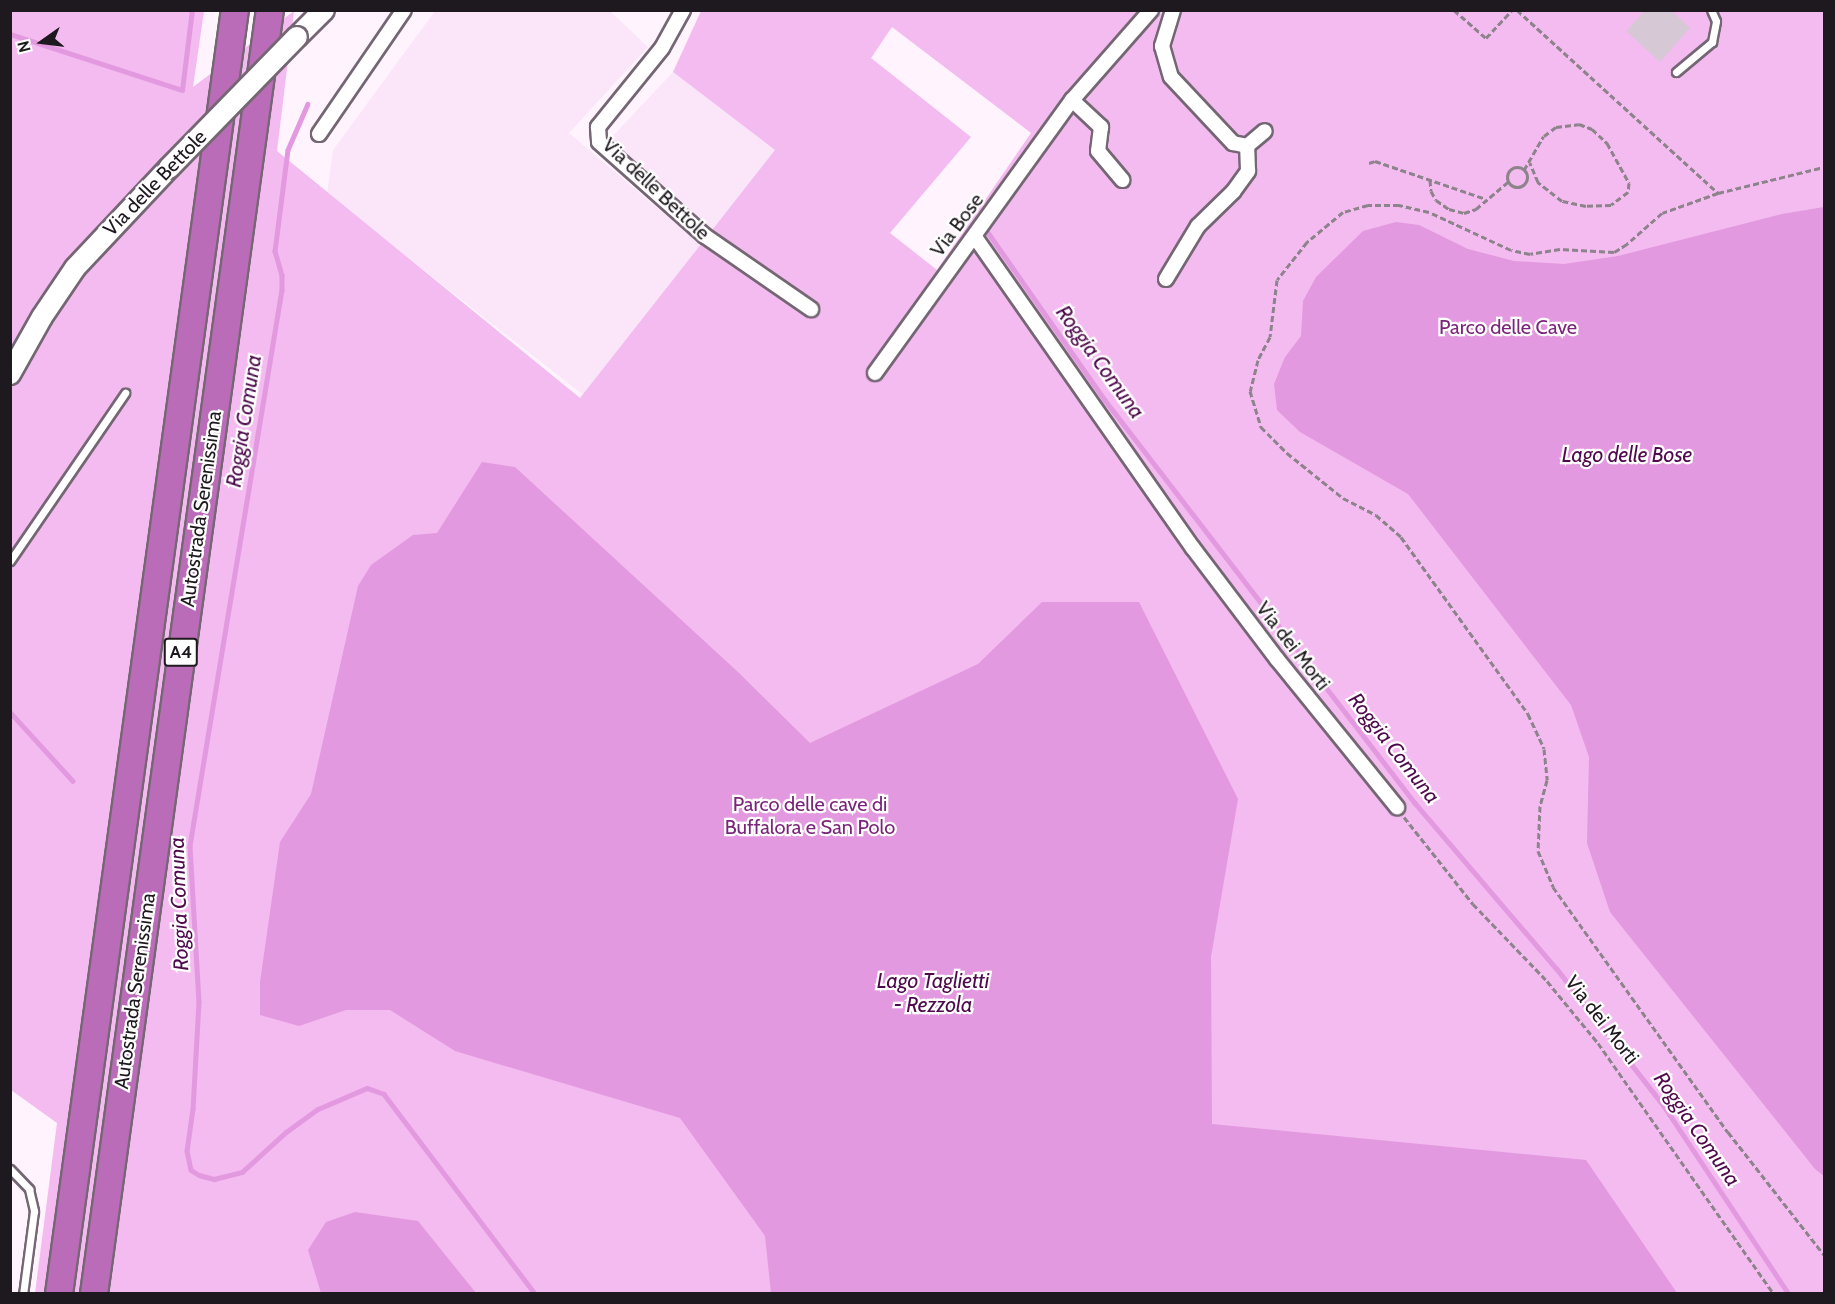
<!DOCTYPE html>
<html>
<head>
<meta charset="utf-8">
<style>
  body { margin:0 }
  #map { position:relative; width:1835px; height:1304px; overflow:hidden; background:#fff3fe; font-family:Cabin,sans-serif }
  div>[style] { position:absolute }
  .built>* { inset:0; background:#fbe6f9 }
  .green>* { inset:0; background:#f3bbef }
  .water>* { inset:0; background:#e399df }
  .stream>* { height:4.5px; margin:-2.25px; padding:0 2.25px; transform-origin:2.25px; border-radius:2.25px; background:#e399df }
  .building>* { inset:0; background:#d7c8d6 }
  .path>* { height:3px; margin-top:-1.5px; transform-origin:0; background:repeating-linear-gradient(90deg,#8c838b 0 6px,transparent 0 9px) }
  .path>.ring { margin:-1.5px; padding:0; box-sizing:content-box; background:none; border:3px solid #8c838b; border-radius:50% }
  .roads { filter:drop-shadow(2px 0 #746773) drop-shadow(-2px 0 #746773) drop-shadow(0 2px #746773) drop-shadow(0 -2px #746773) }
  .service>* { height:7px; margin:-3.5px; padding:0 3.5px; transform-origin:3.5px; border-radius:3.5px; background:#fff }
  .minor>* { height:14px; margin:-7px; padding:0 7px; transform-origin:7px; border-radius:7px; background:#fff }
  .secondary>* { height:20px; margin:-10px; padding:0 10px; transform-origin:10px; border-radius:10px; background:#fff }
  .motorway>* { height:26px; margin:-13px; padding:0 13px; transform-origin:13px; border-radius:13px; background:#bb6cb8 }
  .bridges { filter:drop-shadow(2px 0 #746773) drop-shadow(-2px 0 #746773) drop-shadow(0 2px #746773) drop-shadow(0 -2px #746773) }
  .secondary-bridge>* { height:20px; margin:-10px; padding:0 10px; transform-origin:10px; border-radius:10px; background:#fff }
  span { translate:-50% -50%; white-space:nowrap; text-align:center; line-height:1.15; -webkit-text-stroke:4.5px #fff; paint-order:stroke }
  .shield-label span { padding:2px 4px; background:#fff; border:2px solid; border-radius:4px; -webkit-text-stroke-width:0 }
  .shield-label { font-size:18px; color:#1e191e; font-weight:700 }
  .street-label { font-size:20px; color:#1e191e }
  .park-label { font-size:20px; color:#7b257a }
  .water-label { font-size:21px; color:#4e0a4d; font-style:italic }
  .frame { position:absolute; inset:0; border:12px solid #1e191e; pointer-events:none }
  .north { position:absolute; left:12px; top:12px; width:60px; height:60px; -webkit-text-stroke:4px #fff; paint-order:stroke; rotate:256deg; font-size:16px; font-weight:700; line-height:24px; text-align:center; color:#1e191e }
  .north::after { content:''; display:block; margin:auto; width:21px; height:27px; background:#1e191e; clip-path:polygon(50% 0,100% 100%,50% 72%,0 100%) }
</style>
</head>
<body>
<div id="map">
  <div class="built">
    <div style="clip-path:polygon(435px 11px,610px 11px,648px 47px,569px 133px,701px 245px,583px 395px,327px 194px,333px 150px)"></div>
    <div style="clip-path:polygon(673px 72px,776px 150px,712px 230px,610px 139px)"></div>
  </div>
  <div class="green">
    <div style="clip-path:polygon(evenodd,11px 11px,204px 11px,193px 87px,294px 11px,277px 151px,580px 398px,775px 150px,673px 72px,701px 11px,1145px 11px,1142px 25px,1154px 21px,1163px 11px,1824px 11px,1824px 1293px,35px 1293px,57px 1123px,11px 1090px,11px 11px,892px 27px,1031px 133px,937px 270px,890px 233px,971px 137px,871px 58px,892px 27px)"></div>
  </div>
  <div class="water">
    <div style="clip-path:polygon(1824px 207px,1824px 1176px,1815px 1169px,1610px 912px,1587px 843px,1589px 757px,1571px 705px,1408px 494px,1300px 432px,1277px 410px,1274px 384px,1285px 357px,1301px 336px,1303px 301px,1316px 277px,1363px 231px,1396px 222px,1419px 225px,1468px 249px,1514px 261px,1564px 264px,1618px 256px,1782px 214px)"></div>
    <div style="clip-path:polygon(482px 462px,515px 467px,738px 672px,810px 743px,978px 664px,1042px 602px,1139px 602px,1238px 799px,1211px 957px,1212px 1124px,1586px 1160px,1677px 1293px,771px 1293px,765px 1236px,680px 1118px,455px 1051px,390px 1010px,346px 1010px,299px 1026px,260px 1015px,260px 982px,280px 842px,311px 794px,358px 586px,371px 565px,413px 535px,437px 533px)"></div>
    <div style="clip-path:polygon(355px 1212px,418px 1221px,476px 1293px,321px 1293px,308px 1250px,326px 1222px)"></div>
  </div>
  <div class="stream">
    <div style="left:10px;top:34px;width:181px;rotate:18deg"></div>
    <div style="left:182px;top:90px;width:81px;rotate:-82.9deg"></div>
    <div style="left:308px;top:104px;width:50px;rotate:113.5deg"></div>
    <div style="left:288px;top:150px;width:102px;rotate:97.3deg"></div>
    <div style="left:275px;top:251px;width:25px;rotate:74deg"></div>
    <div style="left:282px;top:275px;width:15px;rotate:90deg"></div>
    <div style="left:282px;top:290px;width:564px;rotate:99.4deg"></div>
    <div style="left:190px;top:846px;width:156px;rotate:86.7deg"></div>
    <div style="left:199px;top:1002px;width:107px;rotate:93.2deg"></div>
    <div style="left:193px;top:1109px;width:42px;rotate:98.1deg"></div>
    <div style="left:187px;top:1151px;width:19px;rotate:78deg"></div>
    <div style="left:191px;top:1170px;width:9px;rotate:32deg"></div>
    <div style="left:199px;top:1175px;width:16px;rotate:15deg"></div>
    <div style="left:214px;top:1179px;width:29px;rotate:-14deg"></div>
    <div style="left:242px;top:1172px;width:59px;rotate:-42.3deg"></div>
    <div style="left:286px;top:1132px;width:39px;rotate:-36deg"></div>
    <div style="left:318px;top:1109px;width:53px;rotate:-23.2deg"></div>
    <div style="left:367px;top:1088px;width:18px;rotate:19deg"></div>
    <div style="left:384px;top:1094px;width:251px;rotate:52.9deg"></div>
    <div style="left:978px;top:218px;width:222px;rotate:55.1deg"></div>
    <div style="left:1105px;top:400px;width:508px;rotate:52.43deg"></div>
    <div style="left:1415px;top:803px;width:218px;rotate:49.5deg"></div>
    <div style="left:1557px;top:969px;width:174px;rotate:52deg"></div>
    <div style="left:1664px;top:1106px;width:226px;rotate:56.4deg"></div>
    <div style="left:10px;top:712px;width:93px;rotate:47.6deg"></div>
  </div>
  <div class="building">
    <div style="clip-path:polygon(1645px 10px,1671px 10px,1690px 28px,1660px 62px,1626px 31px)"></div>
  </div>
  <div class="path">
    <div style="left:1454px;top:10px;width:43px;rotate:41.2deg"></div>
    <div style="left:1486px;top:38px;width:38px;rotate:-47deg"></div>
    <div style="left:1517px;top:10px;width:272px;rotate:42.3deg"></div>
    <div style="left:1718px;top:193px;width:109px;rotate:-13.8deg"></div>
    <div style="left:1369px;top:163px;width:6px;rotate:-18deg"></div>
    <div style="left:1375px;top:161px;width:117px;rotate:18.9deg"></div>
    <div class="ring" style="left:1507px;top:167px;width:17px;height:17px"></div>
    <div style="left:1524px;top:170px;width:39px;rotate:-60deg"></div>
    <div style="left:1544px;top:136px;width:15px;rotate:-37deg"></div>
    <div style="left:1556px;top:127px;width:23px;rotate:-7deg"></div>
    <div style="left:1579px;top:124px;width:14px;rotate:21deg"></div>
    <div style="left:1592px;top:129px;width:21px;rotate:43deg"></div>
    <div style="left:1607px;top:143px;width:46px;rotate:61.2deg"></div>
    <div style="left:1629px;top:183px;width:9px;rotate:96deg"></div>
    <div style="left:1628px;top:192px;width:21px;rotate:143deg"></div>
    <div style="left:1611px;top:205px;width:25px;rotate:178deg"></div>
    <div style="left:1586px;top:206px;width:25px;rotate:-168deg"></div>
    <div style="left:1562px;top:201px;width:31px;rotate:-142deg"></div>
    <div style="left:1538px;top:182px;width:21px;rotate:-113deg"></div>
    <div style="left:1430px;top:180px;width:11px;rotate:85deg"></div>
    <div style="left:1431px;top:191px;width:10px;rotate:61deg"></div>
    <div style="left:1436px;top:200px;width:16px;rotate:35deg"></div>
    <div style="left:1449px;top:209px;width:16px;rotate:15deg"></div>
    <div style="left:1464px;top:213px;width:13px;rotate:-18deg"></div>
    <div style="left:1476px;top:209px;width:42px;rotate:-40.2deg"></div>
    <div style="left:1718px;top:193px;width:59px;rotate:160.3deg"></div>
    <div style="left:1662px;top:213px;width:47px;rotate:138.5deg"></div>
    <div style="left:1627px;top:244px;width:15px;rotate:148deg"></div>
    <div style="left:1614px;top:252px;width:54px;rotate:-176.8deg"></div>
    <div style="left:1560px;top:249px;width:30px;rotate:171deg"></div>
    <div style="left:1530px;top:254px;width:19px;rotate:-168deg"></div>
    <div style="left:1511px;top:250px;width:90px;rotate:-155.1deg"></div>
    <div style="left:1429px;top:212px;width:31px;rotate:-167deg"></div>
    <div style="left:1399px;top:205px;width:31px;rotate:180deg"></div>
    <div style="left:1368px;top:205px;width:26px;rotate:164deg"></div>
    <div style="left:1343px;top:212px;width:47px;rotate:140.2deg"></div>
    <div style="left:1307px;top:242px;width:48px;rotate:128.3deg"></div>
    <div style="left:1277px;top:280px;width:57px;rotate:97deg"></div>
    <div style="left:1270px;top:337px;width:26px;rotate:118deg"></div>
    <div style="left:1258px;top:360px;width:32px;rotate:104deg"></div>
    <div style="left:1250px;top:391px;width:38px;rotate:73deg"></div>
    <div style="left:1261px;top:427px;width:37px;rotate:45deg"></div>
    <div style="left:1287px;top:453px;width:72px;rotate:38.8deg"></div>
    <div style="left:1343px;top:498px;width:37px;rotate:27deg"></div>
    <div style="left:1376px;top:515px;width:33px;rotate:41deg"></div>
    <div style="left:1401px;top:537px;width:218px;rotate:54.3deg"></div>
    <div style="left:1528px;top:714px;width:38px;rotate:65deg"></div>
    <div style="left:1544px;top:749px;width:31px;rotate:84deg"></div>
    <div style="left:1547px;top:780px;width:27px;rotate:105deg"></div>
    <div style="left:1540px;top:806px;width:45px;rotate:92.5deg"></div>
    <div style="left:1538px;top:851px;width:39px;rotate:67deg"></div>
    <div style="left:1553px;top:887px;width:301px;rotate:54.5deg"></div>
    <div style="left:1728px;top:1132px;width:156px;rotate:52deg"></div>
    <div style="left:1404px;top:817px;width:111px;rotate:51.6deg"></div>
    <div style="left:1473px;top:904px;width:107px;rotate:46.1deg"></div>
    <div style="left:1547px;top:981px;width:80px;rotate:50.6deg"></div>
    <div style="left:1598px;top:1043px;width:307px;rotate:55deg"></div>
  </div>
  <div class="roads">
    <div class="service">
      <div style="left:1676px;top:72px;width:47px;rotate:-39.8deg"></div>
      <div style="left:1712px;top:42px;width:21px;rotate:-79deg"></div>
      <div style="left:1716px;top:21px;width:12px;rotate:-114deg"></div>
      <div style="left:10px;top:561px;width:204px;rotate:-55.6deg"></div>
      <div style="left:10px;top:1169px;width:28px;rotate:46deg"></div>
      <div style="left:29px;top:1189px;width:23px;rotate:77deg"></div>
      <div style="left:34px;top:1211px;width:84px;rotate:97.5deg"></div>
    </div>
    <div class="minor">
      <div style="left:683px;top:10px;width:43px;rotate:118.9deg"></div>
      <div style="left:662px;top:48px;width:102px;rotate:129deg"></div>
      <div style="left:598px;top:127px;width:15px;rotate:86deg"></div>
      <div style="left:599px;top:142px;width:142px;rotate:41.6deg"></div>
      <div style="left:705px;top:236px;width:129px;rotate:34.6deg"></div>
      <div style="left:1173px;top:10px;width:38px;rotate:107deg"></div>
      <div style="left:1162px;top:46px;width:32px;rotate:74deg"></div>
      <div style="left:1171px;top:77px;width:91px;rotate:46.8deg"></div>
      <div style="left:1233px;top:143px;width:14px;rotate:12deg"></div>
      <div style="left:1247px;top:146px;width:23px;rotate:-40deg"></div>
      <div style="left:1072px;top:100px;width:40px;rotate:43deg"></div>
      <div style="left:1101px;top:127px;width:24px;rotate:97deg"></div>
      <div style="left:1098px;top:151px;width:38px;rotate:50deg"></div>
      <div style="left:319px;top:134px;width:150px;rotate:-55.6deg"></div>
      <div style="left:975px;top:237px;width:380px;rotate:55deg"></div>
      <div style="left:1193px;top:548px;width:139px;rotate:52.9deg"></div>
      <div style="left:1277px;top:659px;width:191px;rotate:51deg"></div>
      <div style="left:1166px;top:279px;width:62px;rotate:-58.9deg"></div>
      <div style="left:1198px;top:226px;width:49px;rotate:-44.2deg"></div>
      <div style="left:1233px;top:192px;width:26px;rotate:-54deg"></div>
      <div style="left:1248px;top:171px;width:25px;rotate:-92deg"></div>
      <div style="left:875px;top:373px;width:337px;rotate:-54.2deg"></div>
      <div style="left:1072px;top:100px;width:120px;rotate:-48.7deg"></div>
    </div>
    <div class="secondary">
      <div style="left:297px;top:37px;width:38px;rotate:-45deg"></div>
      <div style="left:10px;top:374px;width:65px;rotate:-60.7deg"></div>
      <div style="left:42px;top:317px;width:59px;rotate:-56deg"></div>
      <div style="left:75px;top:268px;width:137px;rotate:-46.8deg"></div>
    </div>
    <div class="motorway">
      <div style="left:59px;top:1294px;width:1296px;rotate:-82.2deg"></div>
      <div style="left:94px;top:1294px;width:1296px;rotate:-82.2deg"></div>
    </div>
  </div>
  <div class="bridges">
    <div class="secondary-bridge">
      <div style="left:169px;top:168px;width:183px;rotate:-45.7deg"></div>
    </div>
  </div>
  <div class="shield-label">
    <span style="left:181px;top:652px">A4</span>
  </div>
  <div class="street-label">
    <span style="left:155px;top:183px;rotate:-46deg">Via delle Bettole</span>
    <span style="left:656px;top:189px;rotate:43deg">Via delle Bettole</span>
    <span style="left:957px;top:225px;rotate:-53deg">Via Bose</span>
    <span style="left:201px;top:509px;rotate:-82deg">Autostrada Serenissima</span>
    <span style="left:1293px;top:646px;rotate:52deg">Via dei Morti</span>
    <span style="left:135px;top:991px;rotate:-82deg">Autostrada Serenissima</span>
    <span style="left:1602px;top:1020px;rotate:52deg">Via dei Morti</span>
  </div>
  <div class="park-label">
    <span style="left:1508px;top:327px">Parco delle Cave</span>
    <span style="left:810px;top:816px">Parco delle cave di<br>Buffalora e San Polo</span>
  </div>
  <div class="water-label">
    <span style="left:1100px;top:362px;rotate:54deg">Roggia Comuna</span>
    <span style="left:244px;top:421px;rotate:-81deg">Roggia Comuna</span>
    <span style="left:1627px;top:455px">Lago delle Bose</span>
    <span style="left:1394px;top:748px;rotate:52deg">Roggia Comuna</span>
    <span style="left:179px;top:904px;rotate:-92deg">Roggia Comuna</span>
    <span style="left:933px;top:993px">Lago Taglietti<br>- Rezzola</span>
    <span style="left:1697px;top:1129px;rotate:55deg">Roggia Comuna</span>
  </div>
  <div class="frame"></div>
  <div class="north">N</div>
</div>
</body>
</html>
